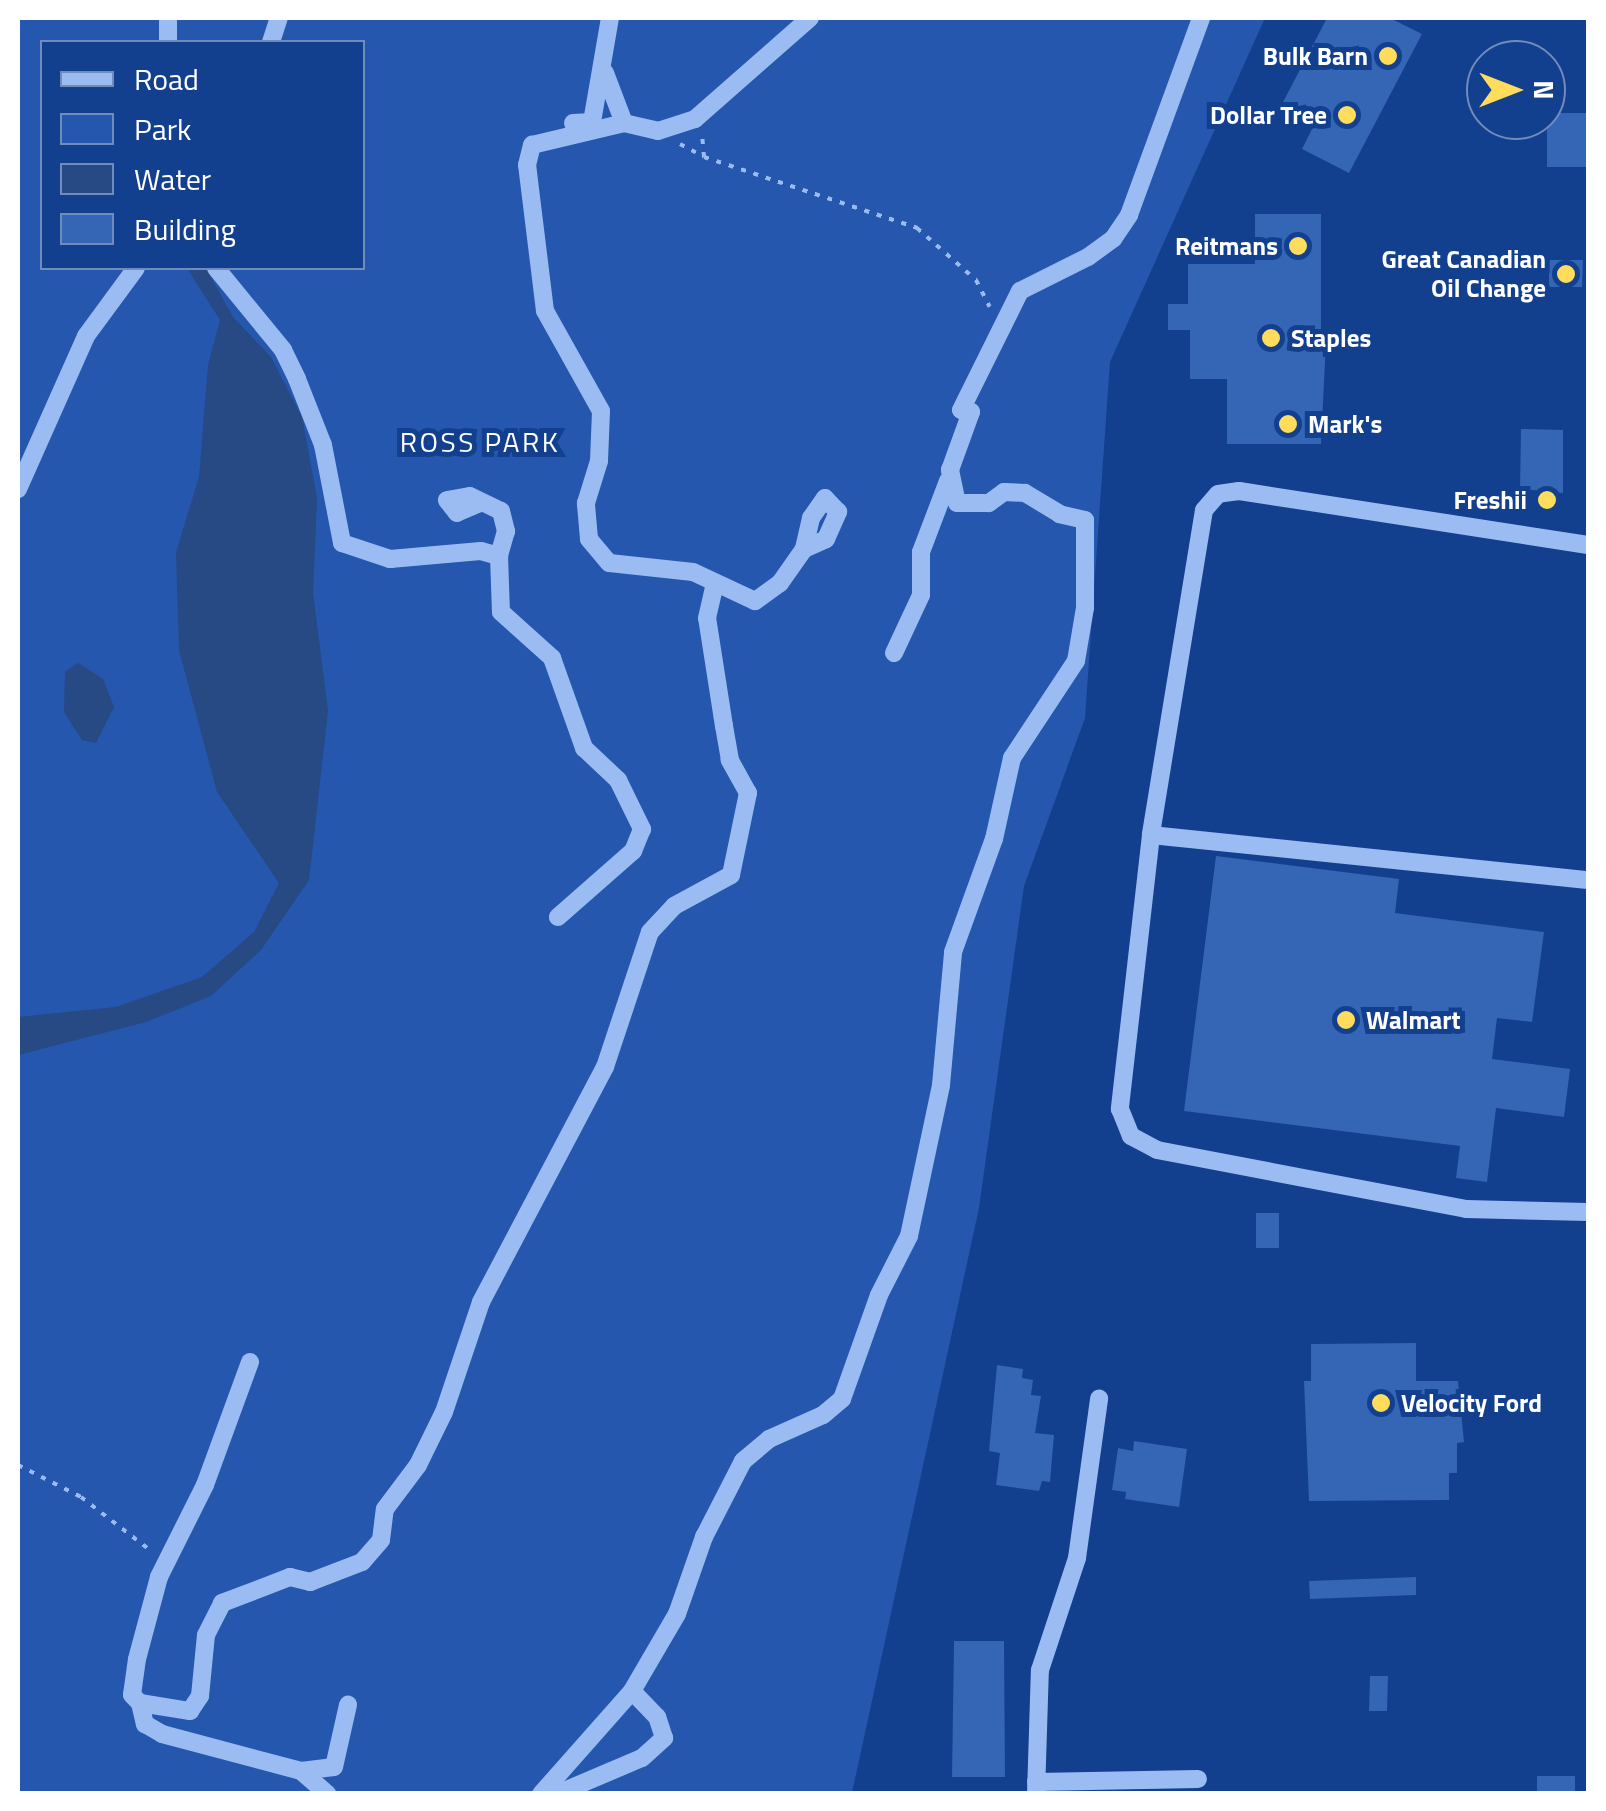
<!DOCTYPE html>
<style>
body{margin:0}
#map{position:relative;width:1606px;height:1811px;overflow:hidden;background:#123f8e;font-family:"Titillium Web",sans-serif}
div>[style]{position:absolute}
.green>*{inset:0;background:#2457ad}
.water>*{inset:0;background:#274984}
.building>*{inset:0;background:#3565b5}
.path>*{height:4px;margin-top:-2px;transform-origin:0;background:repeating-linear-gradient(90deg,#9bbcf2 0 5px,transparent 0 13px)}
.minor>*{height:18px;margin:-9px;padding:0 9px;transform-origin:9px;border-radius:9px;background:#9bbcf2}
.dots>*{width:28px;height:28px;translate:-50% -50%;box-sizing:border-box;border:5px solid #123f8e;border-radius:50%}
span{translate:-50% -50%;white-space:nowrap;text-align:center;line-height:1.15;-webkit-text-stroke:10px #123f8e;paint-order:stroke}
.poi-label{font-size:25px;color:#fff;font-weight:700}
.right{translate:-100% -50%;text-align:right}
.left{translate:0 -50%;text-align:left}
.neighbourhood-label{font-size:28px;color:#fff;letter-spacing:2.5px}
.frame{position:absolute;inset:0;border:20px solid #fff;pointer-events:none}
.legend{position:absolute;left:40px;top:40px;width:325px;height:230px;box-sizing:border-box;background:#123f8e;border:2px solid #718cbb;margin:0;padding:12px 18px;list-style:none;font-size:30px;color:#fff}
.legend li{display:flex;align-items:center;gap:20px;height:50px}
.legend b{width:50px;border:2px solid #718cbb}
.north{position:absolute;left:1466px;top:40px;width:100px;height:100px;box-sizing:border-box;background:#123f8e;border:2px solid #718cbb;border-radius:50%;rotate:90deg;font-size:28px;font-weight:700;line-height:40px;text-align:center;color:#fff}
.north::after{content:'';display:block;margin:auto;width:35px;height:45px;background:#ffdc5c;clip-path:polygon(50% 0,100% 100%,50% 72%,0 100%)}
</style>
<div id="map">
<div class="green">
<i style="clip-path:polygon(evenodd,18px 18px,1265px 18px,1110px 362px,1085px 718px,1024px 886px,979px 1208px,852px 1793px,18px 1793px,18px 18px,42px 42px,362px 42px,362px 268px,42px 268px,42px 42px)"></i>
</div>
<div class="water">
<i style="clip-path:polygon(187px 268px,206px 268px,233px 317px,271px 357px,302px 417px,317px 498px,313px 593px,328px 711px,309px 880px,261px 950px,211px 996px,146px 1022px,18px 1055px,18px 1017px,116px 1007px,202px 977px,254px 932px,279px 883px,217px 792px,179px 650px,176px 552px,199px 477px,208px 365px,220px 320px)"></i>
<i style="clip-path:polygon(78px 663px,103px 679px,114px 707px,96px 743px,82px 740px,64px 712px,65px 672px)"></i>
</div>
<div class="building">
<i style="clip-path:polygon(1327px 18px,1390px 18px,1422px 34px,1349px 173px,1302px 149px,1316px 121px,1282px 104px)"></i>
<i style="clip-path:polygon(1547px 113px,1588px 113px,1588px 167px,1547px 167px)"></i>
<i style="clip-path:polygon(1255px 214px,1321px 214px,1321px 342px,1326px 342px,1321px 444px,1227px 444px,1227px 379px,1190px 379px,1190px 330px,1168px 330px,1168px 304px,1188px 304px,1188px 264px,1255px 264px)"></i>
<i style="clip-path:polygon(1549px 260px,1583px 260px,1582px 287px,1549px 287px)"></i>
<i style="clip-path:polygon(1521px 429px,1563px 430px,1563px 493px,1520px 489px)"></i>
<i style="clip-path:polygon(1216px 856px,1399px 879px,1395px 913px,1544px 932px,1532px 1022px,1497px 1018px,1492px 1059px,1570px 1069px,1564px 1117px,1496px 1108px,1487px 1182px,1456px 1178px,1460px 1146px,1184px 1111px)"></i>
<i style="clip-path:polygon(1256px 1213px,1279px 1213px,1279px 1248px,1256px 1248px)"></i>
<i style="clip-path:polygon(1416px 1343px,1416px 1381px,1458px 1381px,1464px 1442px,1457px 1443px,1457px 1473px,1449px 1473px,1449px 1500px,1309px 1501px,1304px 1381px,1311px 1381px,1311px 1344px)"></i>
<i style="clip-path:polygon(997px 1365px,1023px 1369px,1022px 1378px,1033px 1380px,1031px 1395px,1041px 1396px,1035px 1433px,1054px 1435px,1050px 1482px,1042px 1481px,1039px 1491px,996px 1485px,1000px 1453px,989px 1451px)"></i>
<i style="clip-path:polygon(1134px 1441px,1187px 1449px,1179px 1507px,1125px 1499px,1126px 1492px,1112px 1490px,1118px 1448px,1133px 1451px)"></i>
<i style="clip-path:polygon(1416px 1577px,1416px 1595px,1310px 1599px,1309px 1581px)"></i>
<i style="clip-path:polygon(954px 1641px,1004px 1641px,1005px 1777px,952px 1777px)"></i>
<i style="clip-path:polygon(1370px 1676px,1388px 1676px,1387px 1711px,1369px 1711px)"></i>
<i style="clip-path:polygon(1537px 1776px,1575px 1776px,1575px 1794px,1537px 1794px)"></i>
</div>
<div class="path">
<i style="left:680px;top:144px;width:27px;rotate:28deg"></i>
<i style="left:704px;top:157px;width:23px;rotate:-95deg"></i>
<i style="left:704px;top:157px;width:225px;rotate:18.4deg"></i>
<i style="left:917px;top:228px;width:79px;rotate:41.4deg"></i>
<i style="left:976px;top:280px;width:30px;rotate:63deg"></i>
<i style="left:18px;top:1465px;width:71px;rotate:26.9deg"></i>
<i style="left:81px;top:1497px;width:88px;rotate:37.6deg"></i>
</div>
<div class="minor">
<i style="left:168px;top:42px;width:24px;rotate:-90deg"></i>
<i style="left:271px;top:42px;width:25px;rotate:-72deg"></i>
<i style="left:605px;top:73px;width:53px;rotate:69.2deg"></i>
<i style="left:573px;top:123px;width:19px;rotate:-3deg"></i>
<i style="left:592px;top:122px;width:106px;rotate:-80.2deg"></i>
<i style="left:216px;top:268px;width:106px;rotate:50.7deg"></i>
<i style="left:283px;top:350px;width:32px;rotate:64deg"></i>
<i style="left:297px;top:379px;width:71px;rotate:68.5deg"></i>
<i style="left:323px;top:445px;width:100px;rotate:79deg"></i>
<i style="left:342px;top:543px;width:51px;rotate:18.4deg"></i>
<i style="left:390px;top:559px;width:91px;rotate:-5deg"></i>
<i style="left:481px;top:551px;width:19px;rotate:16deg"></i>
<i style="left:18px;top:489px;width:167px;rotate:-66deg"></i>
<i style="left:86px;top:336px;width:84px;rotate:-53.7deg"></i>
<i style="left:480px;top:503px;width:25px;rotate:157deg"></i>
<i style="left:457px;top:513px;width:16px;rotate:-128deg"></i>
<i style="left:447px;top:500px;width:23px;rotate:-10deg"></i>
<i style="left:470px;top:496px;width:34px;rotate:26deg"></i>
<i style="left:501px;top:511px;width:21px;rotate:76deg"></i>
<i style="left:506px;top:531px;width:26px;rotate:106deg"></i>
<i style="left:499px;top:556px;width:56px;rotate:88deg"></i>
<i style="left:501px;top:612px;width:69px;rotate:42deg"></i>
<i style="left:552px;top:658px;width:96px;rotate:70.4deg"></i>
<i style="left:584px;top:748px;width:47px;rotate:43.3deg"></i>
<i style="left:618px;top:780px;width:55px;rotate:63.9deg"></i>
<i style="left:642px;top:829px;width:24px;rotate:112deg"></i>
<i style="left:633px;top:851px;width:100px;rotate:138.7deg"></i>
<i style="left:1588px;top:545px;width:353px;rotate:-171.2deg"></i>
<i style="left:1239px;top:491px;width:21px;rotate:172deg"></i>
<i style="left:1218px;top:494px;width:21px;rotate:131deg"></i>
<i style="left:1204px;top:510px;width:329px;rotate:99.3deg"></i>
<i style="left:1151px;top:835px;width:439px;rotate:5.9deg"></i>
<i style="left:804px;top:549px;width:24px;rotate:-24deg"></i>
<i style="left:826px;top:539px;width:30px;rotate:-66deg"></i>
<i style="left:838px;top:512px;width:19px;rotate:-133deg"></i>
<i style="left:825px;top:498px;width:24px;rotate:125deg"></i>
<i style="left:811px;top:518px;width:32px;rotate:103deg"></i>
<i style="left:804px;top:549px;width:42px;rotate:125.2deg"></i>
<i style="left:780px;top:583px;width:31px;rotate:144deg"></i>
<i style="left:755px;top:601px;width:68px;rotate:-154.9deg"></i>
<i style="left:693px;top:572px;width:84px;rotate:-173.9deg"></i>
<i style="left:609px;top:563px;width:31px;rotate:-130deg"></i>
<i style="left:589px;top:539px;width:36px;rotate:-95deg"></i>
<i style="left:586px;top:503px;width:44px;rotate:-72.8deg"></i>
<i style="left:599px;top:461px;width:50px;rotate:-87.7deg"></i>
<i style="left:601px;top:411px;width:115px;rotate:-119.2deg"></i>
<i style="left:545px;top:311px;width:147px;rotate:-97deg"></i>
<i style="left:527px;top:165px;width:21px;rotate:-76deg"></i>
<i style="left:532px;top:145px;width:95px;rotate:-13.4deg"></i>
<i style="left:624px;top:123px;width:35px;rotate:13deg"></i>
<i style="left:658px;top:131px;width:39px;rotate:-18deg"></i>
<i style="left:695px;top:119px;width:153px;rotate:-41.3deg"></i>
<i style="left:894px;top:653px;width:64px;rotate:-65deg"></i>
<i style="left:921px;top:595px;width:43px;rotate:-90deg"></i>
<i style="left:921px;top:552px;width:76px;rotate:-69.2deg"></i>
<i style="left:1151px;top:835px;width:276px;rotate:96.5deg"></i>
<i style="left:1120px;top:1109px;width:29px;rotate:68deg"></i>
<i style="left:1131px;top:1136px;width:30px;rotate:28deg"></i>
<i style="left:1157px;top:1150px;width:315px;rotate:10.8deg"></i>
<i style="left:1466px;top:1209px;width:122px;rotate:1.4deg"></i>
<i style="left:250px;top:1362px;width:131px;rotate:110.1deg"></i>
<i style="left:205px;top:1485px;width:103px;rotate:116.6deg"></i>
<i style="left:159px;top:1577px;width:85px;rotate:105deg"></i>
<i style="left:137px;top:1659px;width:36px;rotate:98deg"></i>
<i style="left:132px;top:1695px;width:11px;rotate:45deg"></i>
<i style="left:140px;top:1703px;width:51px;rotate:9.1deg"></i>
<i style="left:190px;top:1711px;width:18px;rotate:-56deg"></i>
<i style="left:200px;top:1696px;width:61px;rotate:-84.4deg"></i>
<i style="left:206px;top:1635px;width:36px;rotate:-63deg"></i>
<i style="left:222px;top:1603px;width:73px;rotate:-20.9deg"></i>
<i style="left:290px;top:1577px;width:21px;rotate:14deg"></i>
<i style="left:310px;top:1582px;width:56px;rotate:-21deg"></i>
<i style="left:362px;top:1562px;width:29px;rotate:-49deg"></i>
<i style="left:381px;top:1540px;width:31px;rotate:-83deg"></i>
<i style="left:385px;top:1509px;width:55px;rotate:-53.1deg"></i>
<i style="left:418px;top:1465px;width:59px;rotate:-63.9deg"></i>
<i style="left:444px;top:1412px;width:116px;rotate:-71.4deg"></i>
<i style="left:481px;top:1302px;width:266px;rotate:-62.2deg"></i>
<i style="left:605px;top:1067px;width:142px;rotate:-71.6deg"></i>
<i style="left:650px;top:932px;width:35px;rotate:-47deg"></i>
<i style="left:674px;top:906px;width:65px;rotate:-28.5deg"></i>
<i style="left:731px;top:875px;width:84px;rotate:-78.3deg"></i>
<i style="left:748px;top:793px;width:38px;rotate:-119deg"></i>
<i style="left:730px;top:760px;width:35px;rotate:-100deg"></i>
<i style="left:724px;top:726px;width:109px;rotate:-98.9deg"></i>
<i style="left:707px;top:618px;width:35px;rotate:-77deg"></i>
<i style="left:140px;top:1703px;width:22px;rotate:77deg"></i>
<i style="left:145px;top:1724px;width:20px;rotate:30deg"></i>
<i style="left:162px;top:1734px;width:144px;rotate:14.9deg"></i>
<i style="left:301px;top:1771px;width:33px;rotate:-7deg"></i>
<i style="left:334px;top:1767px;width:64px;rotate:-77.3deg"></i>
<i style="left:301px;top:1771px;width:35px;rotate:41deg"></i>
<i style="left:1036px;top:1782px;width:162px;rotate:-1.1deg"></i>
<i style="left:541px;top:1794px;width:137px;rotate:-48.5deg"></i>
<i style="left:557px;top:1794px;width:92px;rotate:-23deg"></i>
<i style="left:642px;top:1758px;width:30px;rotate:-42deg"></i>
<i style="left:664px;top:1738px;width:22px;rotate:-108deg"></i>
<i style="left:657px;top:1717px;width:36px;rotate:-134deg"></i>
<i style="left:632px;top:1691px;width:89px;rotate:-59.7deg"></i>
<i style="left:677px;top:1614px;width:82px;rotate:-70.7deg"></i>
<i style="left:704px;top:1537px;width:85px;rotate:-62.8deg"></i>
<i style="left:743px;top:1461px;width:34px;rotate:-40deg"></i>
<i style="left:769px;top:1439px;width:59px;rotate:-24deg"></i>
<i style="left:823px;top:1415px;width:25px;rotate:-40deg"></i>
<i style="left:842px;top:1399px;width:110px;rotate:-70.4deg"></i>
<i style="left:879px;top:1295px;width:66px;rotate:-63deg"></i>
<i style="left:909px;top:1236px;width:154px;rotate:-78deg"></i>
<i style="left:941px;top:1085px;width:134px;rotate:-84.8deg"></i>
<i style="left:953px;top:952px;width:120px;rotate:-70.1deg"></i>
<i style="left:994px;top:839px;width:83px;rotate:-77.5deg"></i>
<i style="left:1012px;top:758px;width:116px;rotate:-56.6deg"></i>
<i style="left:1076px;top:661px;width:54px;rotate:-80.4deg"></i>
<i style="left:1085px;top:608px;width:88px;rotate:-90deg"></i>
<i style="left:1085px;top:520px;width:26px;rotate:-167deg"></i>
<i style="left:1060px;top:514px;width:41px;rotate:-149deg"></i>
<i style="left:1025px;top:493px;width:21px;rotate:-177deg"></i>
<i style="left:1004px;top:492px;width:19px;rotate:144deg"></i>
<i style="left:989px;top:503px;width:32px;rotate:180deg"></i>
<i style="left:957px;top:503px;width:34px;rotate:-102deg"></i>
<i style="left:950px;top:470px;width:62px;rotate:-70.1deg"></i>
<i style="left:971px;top:412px;width:10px;rotate:-169deg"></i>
<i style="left:961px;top:410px;width:133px;rotate:-63.6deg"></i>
<i style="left:1020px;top:291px;width:76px;rotate:-26.6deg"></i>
<i style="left:1088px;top:257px;width:31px;rotate:-36deg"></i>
<i style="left:1113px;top:239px;width:29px;rotate:-56deg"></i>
<i style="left:1129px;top:215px;width:210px;rotate:-69.9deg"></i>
<i style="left:1036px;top:1794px;width:124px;rotate:-88.2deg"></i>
<i style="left:1040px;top:1670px;width:118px;rotate:-71.7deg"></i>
<i style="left:1077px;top:1558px;width:161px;rotate:-82.1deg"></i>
</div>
<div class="dots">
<i style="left:1388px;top:56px;background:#ffdc5c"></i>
<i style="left:1347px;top:115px;background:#ffdc5c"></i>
<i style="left:1298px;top:246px;background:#ffdc5c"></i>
<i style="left:1566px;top:274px;background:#ffdc5c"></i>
<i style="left:1271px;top:338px;background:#ffdc5c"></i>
<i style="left:1288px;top:424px;background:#ffdc5c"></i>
<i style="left:1547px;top:500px;background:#ffdc5c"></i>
<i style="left:1346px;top:1020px;background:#ffdc5c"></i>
<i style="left:1381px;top:1403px;background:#ffdc5c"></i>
</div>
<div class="poi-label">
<span class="right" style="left:1368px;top:56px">Bulk Barn</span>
<span class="right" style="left:1327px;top:115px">Dollar Tree</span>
<span class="right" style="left:1278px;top:246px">Reitmans</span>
<span class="right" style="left:1546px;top:274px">Great Canadian<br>Oil Change</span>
<span class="left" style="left:1291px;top:338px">Staples</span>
<span class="left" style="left:1308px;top:424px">Mark's</span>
<span class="right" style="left:1527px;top:500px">Freshii</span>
<span class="left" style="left:1366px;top:1020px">Walmart</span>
<span class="left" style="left:1401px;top:1403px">Velocity Ford</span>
</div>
<div class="neighbourhood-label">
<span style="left:480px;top:442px">ROSS PARK</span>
</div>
<div class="frame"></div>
<ul class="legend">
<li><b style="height:12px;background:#9bbcf2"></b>Road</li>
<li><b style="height:28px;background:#2457ad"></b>Park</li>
<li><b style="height:28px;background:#274984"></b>Water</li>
<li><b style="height:28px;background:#3565b5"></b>Building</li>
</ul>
<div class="north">N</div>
</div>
